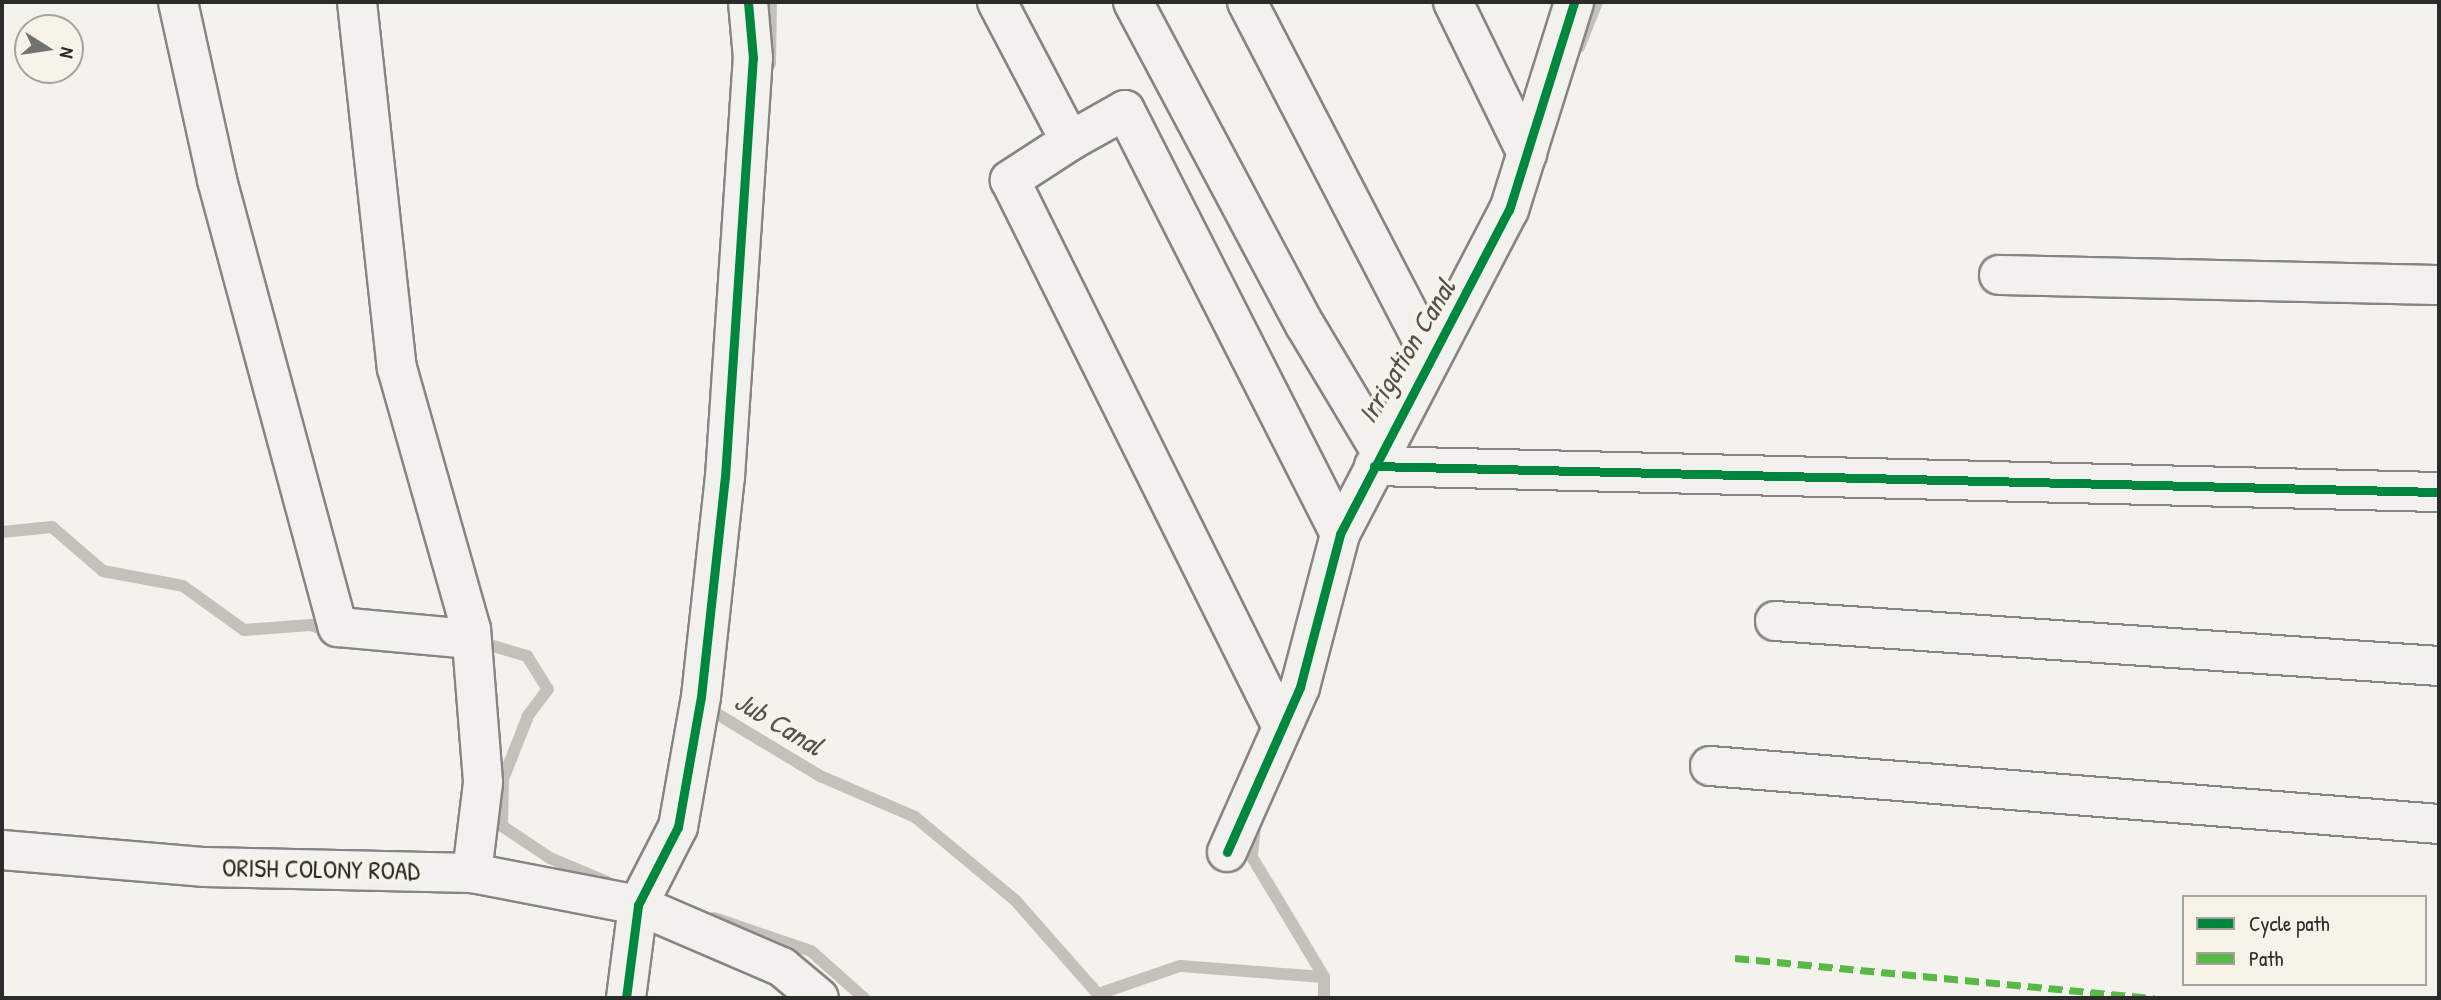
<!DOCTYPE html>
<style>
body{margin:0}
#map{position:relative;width:2441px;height:1000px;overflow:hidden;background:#f4f2ec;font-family:"Patrick Hand",sans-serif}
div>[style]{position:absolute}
.stream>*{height:12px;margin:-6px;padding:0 6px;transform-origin:6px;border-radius:6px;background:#c4c1ba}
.roads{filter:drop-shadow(2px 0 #858582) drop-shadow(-2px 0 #858582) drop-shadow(0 2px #858582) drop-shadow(0 -2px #858582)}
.minor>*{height:38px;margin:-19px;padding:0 19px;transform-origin:19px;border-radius:19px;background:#f2f1ed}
.quiet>*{height:7px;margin-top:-3.5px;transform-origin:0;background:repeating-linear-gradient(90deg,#58b947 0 14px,transparent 0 21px)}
.cycleway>*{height:9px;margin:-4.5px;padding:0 4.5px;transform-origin:4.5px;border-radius:4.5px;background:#00873e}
span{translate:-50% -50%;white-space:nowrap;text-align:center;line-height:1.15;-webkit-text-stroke:7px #f7f3e8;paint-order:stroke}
.street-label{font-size:26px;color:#2b2b2b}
.water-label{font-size:28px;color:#53524f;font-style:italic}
.frame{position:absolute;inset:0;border:4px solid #2b2b2b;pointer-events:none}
.legend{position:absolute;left:2182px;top:895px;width:245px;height:91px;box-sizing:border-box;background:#f7f3e8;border:2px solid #a5a39c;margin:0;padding:9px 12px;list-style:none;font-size:21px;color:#2b2b2b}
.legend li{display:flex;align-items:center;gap:14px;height:35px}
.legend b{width:35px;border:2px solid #a5a39c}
.north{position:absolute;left:14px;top:14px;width:70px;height:70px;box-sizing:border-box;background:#f7f3e8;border:2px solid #a5a39c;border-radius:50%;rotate:102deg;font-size:19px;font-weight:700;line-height:28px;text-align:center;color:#2b2b2b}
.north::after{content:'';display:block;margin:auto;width:24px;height:32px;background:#71716f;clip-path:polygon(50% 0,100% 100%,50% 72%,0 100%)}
</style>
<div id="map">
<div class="stream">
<i style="left:1579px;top:47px;width:48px;rotate:-68.2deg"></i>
<i style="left:770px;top:64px;width:62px;rotate:-89.1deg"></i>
<i style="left:2px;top:532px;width:50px;rotate:-5.7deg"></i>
<i style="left:52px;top:527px;width:67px;rotate:40.8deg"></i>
<i style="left:103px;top:571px;width:81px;rotate:10.6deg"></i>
<i style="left:183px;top:586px;width:75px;rotate:35.8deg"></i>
<i style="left:244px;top:630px;width:67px;rotate:-4.3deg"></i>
<i style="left:311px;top:625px;width:22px;rotate:21deg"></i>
<i style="left:476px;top:641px;width:53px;rotate:16.4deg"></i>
<i style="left:527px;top:656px;width:39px;rotate:58deg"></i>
<i style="left:548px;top:689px;width:34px;rotate:127deg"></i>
<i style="left:528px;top:716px;width:68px;rotate:111.6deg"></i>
<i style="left:503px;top:779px;width:47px;rotate:91.2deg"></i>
<i style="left:502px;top:826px;width:58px;rotate:33.7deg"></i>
<i style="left:550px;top:858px;width:62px;rotate:22.8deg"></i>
<i style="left:709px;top:703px;width:6px;rotate:90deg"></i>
<i style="left:709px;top:709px;width:130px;rotate:31.1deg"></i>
<i style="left:820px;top:776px;width:103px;rotate:23.3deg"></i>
<i style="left:915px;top:817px;width:130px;rotate:39.7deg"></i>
<i style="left:1015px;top:900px;width:125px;rotate:48.6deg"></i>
<i style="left:1098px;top:994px;width:87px;rotate:-18.9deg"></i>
<i style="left:1180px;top:966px;width:144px;rotate:4.4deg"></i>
<i style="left:1255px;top:826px;width:31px;rotate:96deg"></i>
<i style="left:1252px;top:857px;width:140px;rotate:59deg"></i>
<i style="left:1324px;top:977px;width:21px;rotate:90deg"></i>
<i style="left:714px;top:918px;width:102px;rotate:18.8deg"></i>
<i style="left:811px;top:951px;width:71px;rotate:41.6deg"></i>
</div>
<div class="roads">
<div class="minor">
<i style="left:178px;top:2px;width:182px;rotate:77.6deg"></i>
<i style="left:217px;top:180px;width:463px;rotate:74.9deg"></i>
<i style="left:338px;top:627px;width:134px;rotate:5.2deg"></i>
<i style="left:357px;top:2px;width:368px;rotate:83.8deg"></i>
<i style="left:397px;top:368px;width:271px;rotate:74.2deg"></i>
<i style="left:471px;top:629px;width:154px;rotate:85.5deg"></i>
<i style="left:483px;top:783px;width:91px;rotate:97deg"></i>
<i style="left:997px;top:2px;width:157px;rotate:62.3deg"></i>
<i style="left:1070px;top:141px;width:72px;rotate:147deg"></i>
<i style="left:1010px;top:180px;width:611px;rotate:63.56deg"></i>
<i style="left:1133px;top:2px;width:366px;rotate:62deg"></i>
<i style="left:1305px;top:325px;width:148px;rotate:59.1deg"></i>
<i style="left:1247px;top:2px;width:398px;rotate:62.6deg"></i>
<i style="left:1453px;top:2px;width:169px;rotate:64deg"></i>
<i style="left:1070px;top:141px;width:63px;rotate:-29.4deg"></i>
<i style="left:1125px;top:110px;width:475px;rotate:63.1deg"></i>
<i style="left:1999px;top:275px;width:440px;rotate:1.3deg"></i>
<i style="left:1374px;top:466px;width:1065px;rotate:1.4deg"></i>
<i style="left:1775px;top:621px;width:666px;rotate:3.88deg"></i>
<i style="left:1710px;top:766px;width:731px;rotate:4.55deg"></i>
<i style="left:2px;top:850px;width:204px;rotate:4.8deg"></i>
<i style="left:205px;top:867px;width:267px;rotate:1.3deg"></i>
<i style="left:472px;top:873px;width:169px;rotate:10.9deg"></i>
<i style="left:638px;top:905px;width:157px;rotate:23.3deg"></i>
<i style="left:782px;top:967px;width:48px;rotate:40deg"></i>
<i style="left:1227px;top:852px;width:180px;rotate:-66.1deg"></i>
<i style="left:1300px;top:687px;width:158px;rotate:-75.3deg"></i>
<i style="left:1340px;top:534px;width:365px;rotate:-62.5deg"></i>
<i style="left:1509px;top:210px;width:218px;rotate:-72.6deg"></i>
<i style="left:626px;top:998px;width:94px;rotate:-82.6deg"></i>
<i style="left:638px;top:905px;width:88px;rotate:-62.9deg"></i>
<i style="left:678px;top:827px;width:132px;rotate:-80deg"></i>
<i style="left:701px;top:697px;width:221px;rotate:-83.8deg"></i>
<i style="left:725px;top:477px;width:420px;rotate:-86.2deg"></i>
<i style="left:753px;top:58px;width:56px;rotate:-95.1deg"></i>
</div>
</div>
<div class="quiet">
<i style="left:1735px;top:958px;width:421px;rotate:5.5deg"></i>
</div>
<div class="cycleway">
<i style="left:1374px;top:466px;width:1065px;rotate:1.4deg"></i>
<i style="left:1227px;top:852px;width:180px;rotate:-66.1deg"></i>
<i style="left:1300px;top:687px;width:158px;rotate:-75.3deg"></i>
<i style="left:1340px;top:534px;width:365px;rotate:-62.5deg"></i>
<i style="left:1509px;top:210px;width:218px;rotate:-72.6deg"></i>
<i style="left:626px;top:998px;width:94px;rotate:-82.6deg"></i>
<i style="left:638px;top:905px;width:88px;rotate:-62.9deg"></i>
<i style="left:678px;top:827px;width:132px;rotate:-80deg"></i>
<i style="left:701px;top:697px;width:221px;rotate:-83.8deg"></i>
<i style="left:725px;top:477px;width:420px;rotate:-86.2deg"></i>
<i style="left:753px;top:58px;width:56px;rotate:-95.1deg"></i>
</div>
<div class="street-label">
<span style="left:321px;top:869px;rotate:1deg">ORISH COLONY ROAD</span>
</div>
<div class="water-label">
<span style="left:1406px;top:351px;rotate:-59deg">Irrigation Canal</span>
<span style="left:779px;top:723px;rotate:31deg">Jub Canal</span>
</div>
<div class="frame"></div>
<ul class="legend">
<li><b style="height:9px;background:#00873e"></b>Cycle path</li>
<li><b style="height:9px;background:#58b947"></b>Path</li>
</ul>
<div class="north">N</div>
</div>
